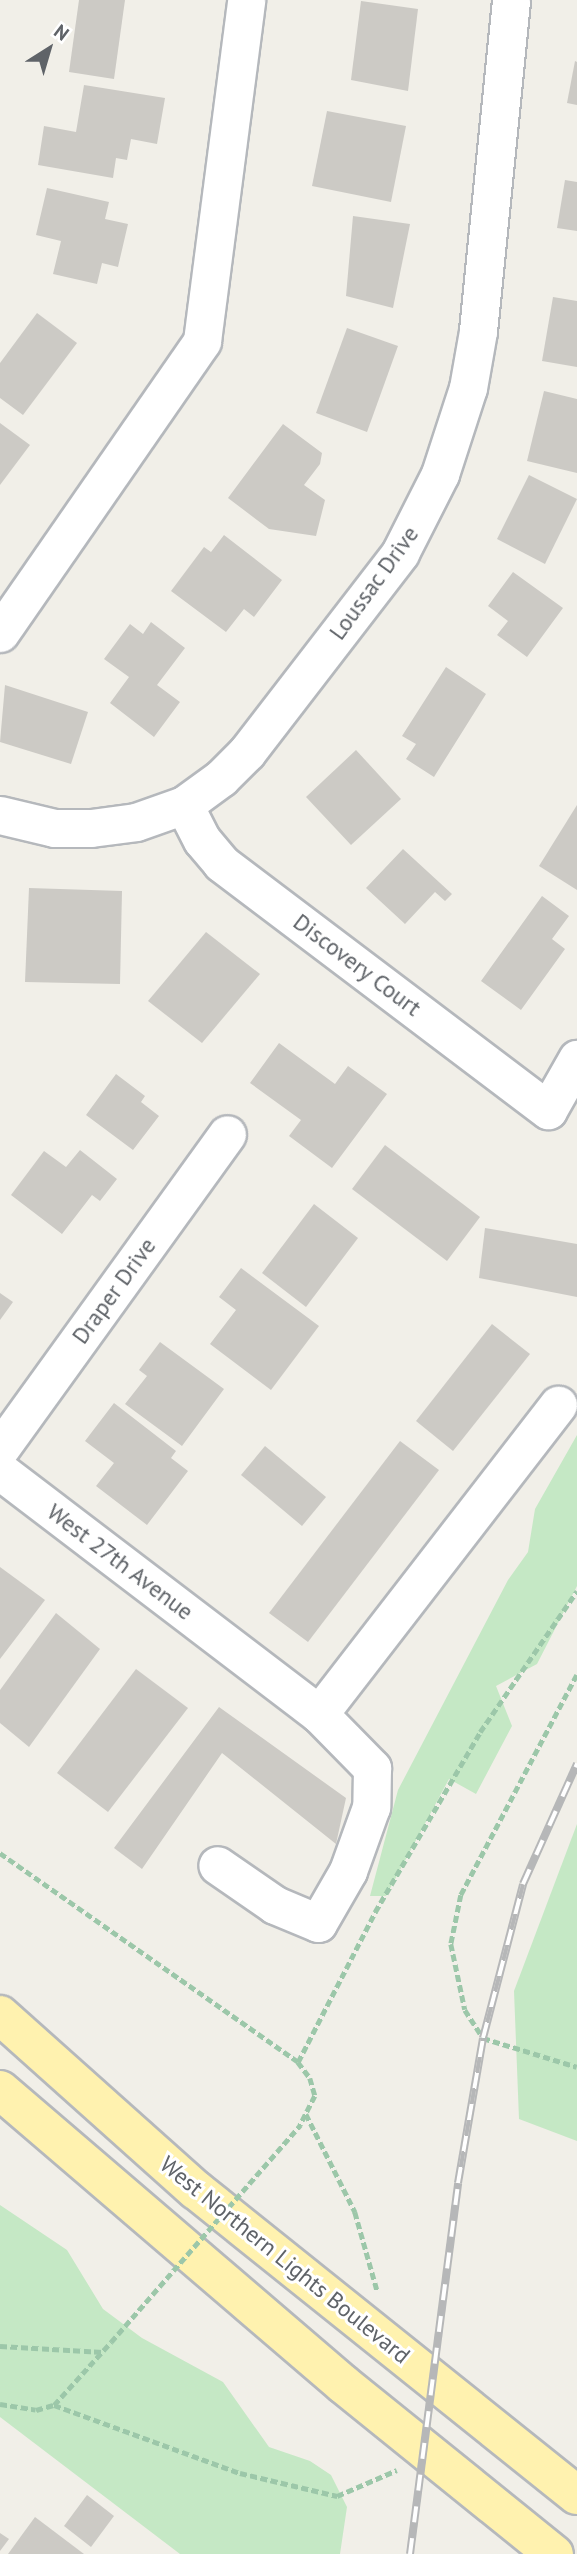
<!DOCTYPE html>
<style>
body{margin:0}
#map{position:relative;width:577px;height:2554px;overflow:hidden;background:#f1efe8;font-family:"PT Sans",sans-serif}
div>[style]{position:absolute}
.green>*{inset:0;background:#c5e8c5}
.building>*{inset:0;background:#cccac5}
.path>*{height:4.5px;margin-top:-2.25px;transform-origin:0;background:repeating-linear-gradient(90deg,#9cc7a9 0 7px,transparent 0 10.5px)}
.roads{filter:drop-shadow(2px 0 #b5b8bc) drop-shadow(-2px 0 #b5b8bc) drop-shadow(0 2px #b5b8bc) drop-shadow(0 -2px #b5b8bc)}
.minor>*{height:37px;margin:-18.5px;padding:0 18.5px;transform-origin:18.5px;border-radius:18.5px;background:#fff}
.major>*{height:38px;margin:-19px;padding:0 19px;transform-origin:19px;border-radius:19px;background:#fff2af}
.rail>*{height:8px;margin-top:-4px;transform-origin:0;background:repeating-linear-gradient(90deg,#fff 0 16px,#b6b7b8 0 32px);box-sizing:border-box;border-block:2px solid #b6b7b8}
.path-bridge>*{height:4.5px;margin-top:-2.25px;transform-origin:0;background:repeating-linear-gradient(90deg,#9cc7a9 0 7px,transparent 0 10.5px)}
span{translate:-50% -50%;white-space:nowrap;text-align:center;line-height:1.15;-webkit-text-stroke:6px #fff;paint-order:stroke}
.street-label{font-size:23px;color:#5f6368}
.north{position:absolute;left:14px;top:14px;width:70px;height:70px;-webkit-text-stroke:5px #fff;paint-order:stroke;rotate:37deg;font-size:19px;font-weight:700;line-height:28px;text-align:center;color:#5f6368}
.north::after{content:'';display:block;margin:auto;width:24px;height:32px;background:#5f6368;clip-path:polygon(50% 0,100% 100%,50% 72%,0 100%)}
</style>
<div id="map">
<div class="green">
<i style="clip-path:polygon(577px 1435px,577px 1586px,537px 1664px,496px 1686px,512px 1726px,476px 1794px,449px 1779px,386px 1896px,370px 1896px,398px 1790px,508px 1580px,528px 1552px,535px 1509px)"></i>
<i style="clip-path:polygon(577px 1824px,577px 2141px,519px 2119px,514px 1991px)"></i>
<i style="clip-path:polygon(0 2205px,67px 2250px,103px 2309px,142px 2338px,223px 2382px,269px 2447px,310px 2461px,331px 2475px,347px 2507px,340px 2554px,180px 2554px,0 2417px)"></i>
</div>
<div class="building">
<i style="clip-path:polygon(79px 0,125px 0,114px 79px,69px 72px)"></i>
<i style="clip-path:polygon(361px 1px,418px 9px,408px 91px,351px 80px)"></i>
<i style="clip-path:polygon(575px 61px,577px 62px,577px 105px,567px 103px)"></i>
<i style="clip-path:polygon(84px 85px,165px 98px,157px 144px,131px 139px,127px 160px,116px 158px,113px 178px,38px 165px,44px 126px,76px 132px)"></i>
<i style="clip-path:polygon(327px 111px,406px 126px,391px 202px,312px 186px)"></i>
<i style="clip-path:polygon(565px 180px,577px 182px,577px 231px,557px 228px)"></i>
<i style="clip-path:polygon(47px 188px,109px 202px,105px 219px,128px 224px,118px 267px,102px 263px,97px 284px,53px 274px,61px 241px,36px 235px)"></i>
<i style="clip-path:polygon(353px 216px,410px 224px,393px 308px,346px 296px)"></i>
<i style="clip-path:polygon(553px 297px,577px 301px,577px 367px,542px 361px)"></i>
<i style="clip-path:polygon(37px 313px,77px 343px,23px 415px,0 398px,0 363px)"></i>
<i style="clip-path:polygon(347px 328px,398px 346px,367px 432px,316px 413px)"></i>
<i style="clip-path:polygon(544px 391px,577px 399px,577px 473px,527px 461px)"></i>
<i style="clip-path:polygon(0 423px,30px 445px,0 485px)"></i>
<i style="clip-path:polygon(283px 424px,322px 453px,320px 464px,304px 485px,325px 500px,316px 536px,269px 529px,228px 498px)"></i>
<i style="clip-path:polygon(529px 475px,577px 499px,545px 564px,497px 539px)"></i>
<i style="clip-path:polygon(224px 535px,282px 580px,254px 617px,244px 609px,226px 632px,171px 591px,204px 547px,211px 552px)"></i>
<i style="clip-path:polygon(513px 572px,563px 608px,527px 657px,497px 635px,508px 621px,488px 606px)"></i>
<i style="clip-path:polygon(151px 622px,185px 648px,157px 685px,180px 702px,154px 737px,110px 703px,129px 677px,104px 659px,130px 624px,143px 634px)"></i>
<i style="clip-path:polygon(446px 667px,486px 694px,434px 777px,406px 759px,416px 744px,402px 736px)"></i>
<i style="clip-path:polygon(5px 685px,88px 712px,71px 764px,0 742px)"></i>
<i style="clip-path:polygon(356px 750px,401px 799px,351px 845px,306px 797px)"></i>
<i style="clip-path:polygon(577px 805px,577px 890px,539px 866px)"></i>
<i style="clip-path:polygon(403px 849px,452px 894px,445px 901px,435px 892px,405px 924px,366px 888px)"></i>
<i style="clip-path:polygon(29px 888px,122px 891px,120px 984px,25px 982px)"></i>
<i style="clip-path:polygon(542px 896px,569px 916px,552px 939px,565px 949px,521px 1010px,481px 981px)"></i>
<i style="clip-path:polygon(206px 932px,260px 974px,202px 1043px,148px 1001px)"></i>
<i style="clip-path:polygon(279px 1043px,335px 1084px,348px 1066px,387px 1094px,332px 1168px,289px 1136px,301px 1120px,250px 1083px)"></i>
<i style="clip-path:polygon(116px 1074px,145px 1096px,141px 1102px,159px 1116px,133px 1150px,86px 1115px)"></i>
<i style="clip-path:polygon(385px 1145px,480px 1217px,447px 1261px,352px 1189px)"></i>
<i style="clip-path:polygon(80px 1150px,117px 1179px,100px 1201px,92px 1195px,62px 1234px,11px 1195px,44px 1151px,66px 1167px)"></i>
<i style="clip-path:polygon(314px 1204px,358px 1238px,306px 1307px,262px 1273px)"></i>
<i style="clip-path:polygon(485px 1228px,577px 1244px,577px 1297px,479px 1278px)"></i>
<i style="clip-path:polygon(241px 1268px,319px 1326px,271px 1390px,210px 1344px,236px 1310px,219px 1297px)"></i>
<i style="clip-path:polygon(0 1293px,13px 1302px,0 1320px)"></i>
<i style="clip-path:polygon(492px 1324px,530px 1354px,453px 1451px,416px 1421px)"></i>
<i style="clip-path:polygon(160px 1342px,224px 1389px,182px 1446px,125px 1404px,147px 1376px,139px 1370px)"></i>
<i style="clip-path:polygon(114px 1403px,176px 1451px,171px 1458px,188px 1471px,147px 1525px,96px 1486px,114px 1463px,85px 1441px)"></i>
<i style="clip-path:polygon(400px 1441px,439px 1470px,308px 1642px,269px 1613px)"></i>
<i style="clip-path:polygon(265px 1446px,326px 1497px,302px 1526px,241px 1475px)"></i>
<i style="clip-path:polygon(0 1567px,45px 1600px,0 1659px)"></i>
<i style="clip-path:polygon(56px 1613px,100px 1649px,29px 1747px,0 1723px,0 1690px)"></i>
<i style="clip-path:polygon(136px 1669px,188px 1708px,108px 1812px,57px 1773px)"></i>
<i style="clip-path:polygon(219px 1707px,346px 1798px,336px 1844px,222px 1753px,142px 1869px,114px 1848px)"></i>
<i style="clip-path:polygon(87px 2495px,114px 2516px,91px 2547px,64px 2526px)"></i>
<i style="clip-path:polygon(35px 2517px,84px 2554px,8px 2554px)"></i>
<i style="clip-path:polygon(0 2533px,9px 2539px,0 2551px)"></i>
</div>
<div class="path">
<i style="left:577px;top:1675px;width:249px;rotate:117.8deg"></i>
<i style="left:461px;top:1895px;width:50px;rotate:101.5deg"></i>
<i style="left:451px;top:1944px;width:67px;rotate:78deg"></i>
<i style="left:465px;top:2010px;width:33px;rotate:57deg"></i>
<i style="left:483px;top:2038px;width:98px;rotate:17.1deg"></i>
<i style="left:0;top:1853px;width:364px;rotate:35deg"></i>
<i style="left:298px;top:2062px;width:20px;rotate:53deg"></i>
<i style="left:310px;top:2078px;width:19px;rotate:74deg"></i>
<i style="left:315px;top:2096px;width:33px;rotate:117deg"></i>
<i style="left:298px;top:2062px;width:169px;rotate:-62.8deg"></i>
<i style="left:375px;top:1912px;width:208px;rotate:-59.7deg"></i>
<i style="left:480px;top:1732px;width:171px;rotate:-55.5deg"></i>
<i style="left:306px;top:2114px;width:110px;rotate:63.4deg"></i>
<i style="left:355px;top:2212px;width:81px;rotate:74.2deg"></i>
<i style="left:0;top:2346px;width:103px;rotate:3.3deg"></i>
<i style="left:0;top:2404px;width:36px;rotate:9deg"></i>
<i style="left:36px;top:2410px;width:19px;rotate:-16deg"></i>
<i style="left:54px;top:2405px;width:85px;rotate:-47.9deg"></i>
<i style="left:54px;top:2405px;width:198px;rotate:20.1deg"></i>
<i style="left:240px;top:2473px;width:100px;rotate:13.3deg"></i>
<i style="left:337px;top:2496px;width:65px;rotate:-23.4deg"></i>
</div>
<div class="roads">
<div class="minor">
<i style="left:0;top:633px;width:355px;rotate:-55.3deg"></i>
<i style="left:202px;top:341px;width:344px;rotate:-82.6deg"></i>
<i style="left:184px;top:805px;width:39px;rotate:63deg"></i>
<i style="left:202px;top:840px;width:30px;rotate:50deg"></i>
<i style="left:221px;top:863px;width:410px;rotate:37.1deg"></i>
<i style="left:548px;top:1110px;width:59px;rotate:-60.4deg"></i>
<i style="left:0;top:815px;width:56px;rotate:13.5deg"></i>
<i style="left:54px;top:828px;width:37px"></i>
<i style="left:91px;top:828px;width:45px;rotate:-7.6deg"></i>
<i style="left:136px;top:822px;width:51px;rotate:-19.5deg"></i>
<i style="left:184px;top:805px;width:46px;rotate:-36.1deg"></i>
<i style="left:221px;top:778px;width:37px;rotate:-45deg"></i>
<i style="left:247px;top:752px;width:251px;rotate:-52.4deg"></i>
<i style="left:400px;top:553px;width:89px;rotate:-63.1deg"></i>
<i style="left:440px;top:474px;width:90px;rotate:-72deg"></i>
<i style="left:468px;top:388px;width:58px;rotate:-80deg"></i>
<i style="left:478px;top:331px;width:333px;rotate:-84.3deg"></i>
<i style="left:0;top:1449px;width:388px;rotate:-54.2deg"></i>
<i style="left:0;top:1471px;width:401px;rotate:37.3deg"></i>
<i style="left:319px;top:1714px;width:76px;rotate:45.5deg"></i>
<i style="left:372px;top:1768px;width:39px;rotate:91deg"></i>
<i style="left:371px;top:1807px;width:68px;rotate:109.8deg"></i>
<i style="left:348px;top:1871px;width:60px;rotate:120deg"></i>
<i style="left:318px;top:1923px;width:47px;rotate:-157.3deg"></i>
<i style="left:275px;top:1905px;width:70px;rotate:-145.4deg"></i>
<i style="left:319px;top:1714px;width:391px;rotate:-52.3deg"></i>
</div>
<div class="major">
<i style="left:0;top:2015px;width:263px;rotate:41.8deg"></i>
<i style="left:196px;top:2190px;width:488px;rotate:38.7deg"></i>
<i style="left:0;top:2090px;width:452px;rotate:40.6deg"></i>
<i style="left:343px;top:2384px;width:271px;rotate:38.9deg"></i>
</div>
</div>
<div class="rail">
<i style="left:410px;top:2554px;width:374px;rotate:-82.6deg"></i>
<i style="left:458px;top:2183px;width:147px;rotate:-80.2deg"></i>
<i style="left:483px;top:2038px;width:159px;rotate:-75.4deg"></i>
<i style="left:523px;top:1884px;width:132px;rotate:-65.8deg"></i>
</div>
<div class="path-bridge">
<i style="left:111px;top:2342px;width:288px;rotate:-48.9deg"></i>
</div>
<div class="street-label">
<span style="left:374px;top:583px;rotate:-54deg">Loussac Drive</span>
<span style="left:357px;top:965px;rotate:37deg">Discovery Court</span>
<span style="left:114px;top:1291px;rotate:-54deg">Draper Drive</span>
<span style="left:120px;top:1562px;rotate:37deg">West 27th Avenue</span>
<span style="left:285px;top:2260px;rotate:39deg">West Northern Lights Boulevard</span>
</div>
<div class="north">N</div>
</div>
